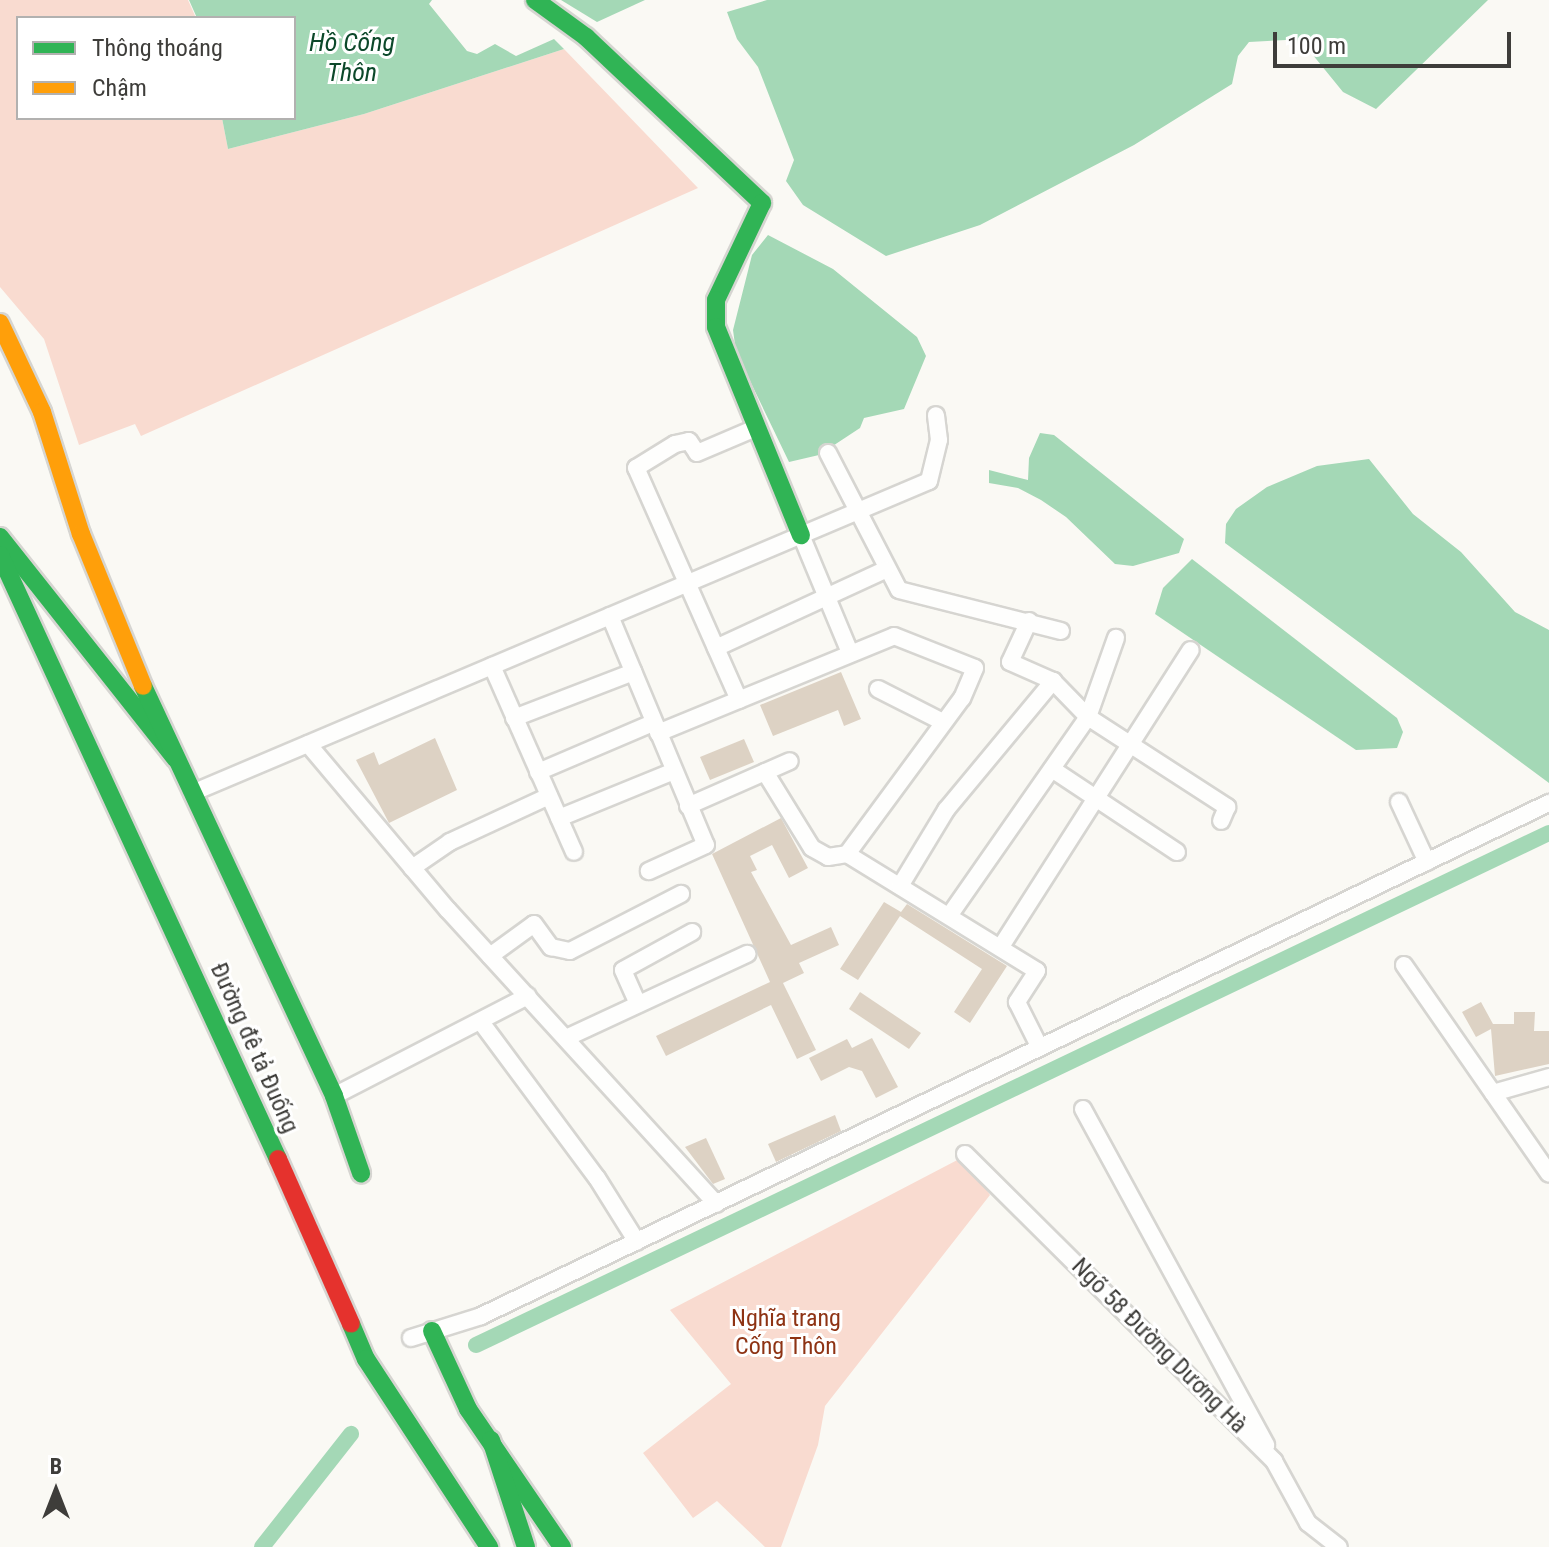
<!DOCTYPE html>
<meta charset="utf-8">
<style>
body{margin:0}
#map{position:relative;width:1549px;height:1547px;overflow:hidden;background:#faf9f4;font-family:"Roboto Condensed",sans-serif}
div>[style]{position:absolute}
.green>*{inset:0;background:#f9dbd0}
.water>*{inset:0;background:#a4d8b6}
.canal>*{height:16px;margin:-8px;padding:0 8px;transform-origin:8px;border-radius:8px;background:#a4d8b6}
.building>*{inset:0;background:#ddd2c4}
.roads{filter:drop-shadow(2px 0 #d6d5d1) drop-shadow(-2px 0 #d6d5d1) drop-shadow(0 2px #d6d5d1) drop-shadow(0 -2px #d6d5d1)}
.street>*{height:16px;margin:-8px;padding:0 8px;transform-origin:8px;border-radius:8px;background:#fefefd}
.fast>*{height:18px;margin:-9px;padding:0 9px;transform-origin:9px;border-radius:9px;background:#30b455}
.slow>*{height:18px;margin:-9px;padding:0 9px;transform-origin:9px;border-radius:9px;background:#ff9f0a}
.jam>*{height:18px;margin:-9px;padding:0 9px;transform-origin:9px;border-radius:9px;background:#e5322d}
span{translate:-50% -50%;white-space:nowrap;text-align:center;line-height:1.15;-webkit-text-stroke:6px #fff;paint-order:stroke}
.street-label{font-size:24px;color:#3e3d3a}
.park-label{font-size:24px;color:#8e3314}
.water-label{font-size:26px;color:#0c482a;font-style:italic}
.legend{position:absolute;left:16px;top:16px;width:280px;height:104px;box-sizing:border-box;background:#fff;border:2px solid #b2b1b0;margin:0;padding:10px 14px;list-style:none;font-size:24px;color:#3e3d3a}
.legend li{display:flex;align-items:center;gap:16px;height:40px}
.legend b{width:40px;border:2px solid #b2b1b0}
.north{position:absolute;left:16px;top:1451px;width:80px;height:80px;-webkit-text-stroke:6px #fff;paint-order:stroke;rotate:0deg;font-size:22px;font-weight:700;line-height:32px;text-align:center;color:#3e3d3a}
.north::after{content:'';display:block;margin:auto;width:28px;height:36px;background:#3e3d3a;clip-path:polygon(50% 0,100% 100%,50% 72%,0 100%)}
.scale{position:absolute;left:1273px;top:32px;width:238px;height:36px;box-sizing:border-box;border:4px solid #3e3d3a;border-top:0;padding-left:10px;font-size:24px;line-height:28px;white-space:nowrap;color:#3e3d3a;-webkit-text-stroke:6px #fff;paint-order:stroke}
</style>
<div id="map">
<div class="green">
<i style="clip-path:polygon(0 0,188px 0,196px 18px,18px 18px,18px 118px,222px 118px,228px 149px,364px 114px,564px 49px,698px 188px,141px 436px,135px 424px,79px 445px,44px 339px,0 287px)"></i>
<i style="clip-path:polygon(965px 1156px,990px 1195px,825px 1406px,818px 1445px,781px 1547px,765px 1547px,717px 1501px,693px 1518px,643px 1453px,731px 1384px,670px 1310px)"></i>
</div>
<div class="water">
<i style="clip-path:polygon(189px 0,432px 0,429px 4px,467px 51px,477px 54px,495px 44px,516px 56px,554px 39px,564px 49px,364px 114px,228px 149px,222px 118px,294px 118px,294px 18px,197px 18px)"></i>
<i style="clip-path:polygon(561px 0,645px 0,597px 22px)"></i>
<i style="clip-path:polygon(767px 0,1488px 0,1376px 109px,1343px 92px,1308px 49px,1286px 40px,1249px 42px,1238px 56px,1232px 84px,1134px 145px,980px 225px,886px 256px,803px 205px,786px 181px,794px 160px,758px 67px,737px 39px,727px 12px)"></i>
<i style="clip-path:polygon(768px 235px,833px 269px,917px 337px,926px 356px,904px 409px,864px 418px,860px 428px,819px 455px,789px 462px,736px 352px,733px 330px,752px 255px)"></i>
<i style="clip-path:polygon(1040px 433px,1054px 435px,1184px 539px,1179px 553px,1133px 566px,1115px 564px,1066px 517px,1041px 500px,1018px 488px,989px 483px,989px 470px,1028px 480px,1029px 458px)"></i>
<i style="clip-path:polygon(1369px 459px,1413px 514px,1461px 552px,1515px 612px,1549px 630px,1549px 783px,1225px 543px,1226px 524px,1236px 509px,1267px 487px,1317px 466px)"></i>
<i style="clip-path:polygon(1192px 559px,1397px 718px,1403px 732px,1397px 748px,1356px 750px,1155px 614px,1163px 588px)"></i>
</div>
<div class="canal">
<i style="left:476px;top:1345px;width:1189px;rotate:-25.51deg"></i>
<i style="left:262px;top:1547px;width:144px;rotate:-51.8deg"></i>
</div>
<div class="building">
<i style="clip-path:polygon(841px 672px,861px 719px,844px 726px,838px 710px,773px 736px,760px 705px)"></i>
<i style="clip-path:polygon(435px 738px,457px 790px,389px 823px,356px 760px,374px 752px,379px 765px)"></i>
<i style="clip-path:polygon(744px 739px,754px 762px,710px 780px,700px 757px)"></i>
<i style="clip-path:polygon(781px 818px,808px 868px,789px 878px,772px 845px,750px 856px,757px 870px,751px 872px,791px 945px,831px 927px,839px 945px,799px 963px,804px 973px,783px 983px,816px 1050px,797px 1059px,771px 1005px,666px 1056px,656px 1036px,770px 982px,712px 854px)"></i>
<i style="clip-path:polygon(884px 902px,901px 912px,907px 904px,1007px 966px,970px 1023px,954px 1012px,982px 969px,900px 916px,858px 980px,840px 969px)"></i>
<i style="clip-path:polygon(860px 992px,921px 1033px,909px 1049px,849px 1009px)"></i>
<i style="clip-path:polygon(1481px 1002px,1493px 1024px,1514px 1024px,1514px 1012px,1535px 1012px,1534px 1031px,1549px 1031px,1549px 1064px,1495px 1076px,1491px 1029px,1476px 1037px,1462px 1012px)"></i>
<i style="clip-path:polygon(872px 1038px,898px 1087px,876px 1098px,862px 1071px,849px 1067px,821px 1081px,809px 1058px,847px 1039px,852px 1048px)"></i>
<i style="clip-path:polygon(835px 1115px,841px 1131px,776px 1162px,768px 1144px)"></i>
<i style="clip-path:polygon(706px 1138px,725px 1179px,713px 1184px,685px 1147px)"></i>
</div>
<div class="roads">
<div class="street">
<i style="left:828px;top:453px;width:154px;rotate:62.6deg"></i>
<i style="left:899px;top:590px;width:167px;rotate:14.2deg"></i>
<i style="left:801px;top:535px;width:128px;rotate:67.4deg"></i>
<i style="left:610px;top:616px;width:248px;rotate:67.3deg"></i>
<i style="left:706px;top:845px;width:63px;rotate:155.5deg"></i>
<i style="left:1029px;top:621px;width:45px;rotate:114.9deg"></i>
<i style="left:1010px;top:662px;width:47px;rotate:23.8deg"></i>
<i style="left:1053px;top:681px;width:50px;rotate:45.8deg"></i>
<i style="left:1088px;top:717px;width:166px;rotate:32.9deg"></i>
<i style="left:1227px;top:807px;width:15px;rotate:113deg"></i>
<i style="left:716px;top:648px;width:186px;rotate:-24.8deg"></i>
<i style="left:492px;top:666px;width:203px;rotate:66.2deg"></i>
<i style="left:878px;top:689px;width:73px;rotate:26.9deg"></i>
<i style="left:739px;top:700px;width:254px;rotate:-113.9deg"></i>
<i style="left:636px;top:468px;width:46px;rotate:-31.6deg"></i>
<i style="left:675px;top:444px;width:14px;rotate:-12deg"></i>
<i style="left:689px;top:441px;width:14px;rotate:56deg"></i>
<i style="left:697px;top:453px;width:66px;rotate:-23.1deg"></i>
<i style="left:514px;top:718px;width:128px;rotate:-21.1deg"></i>
<i style="left:658px;top:733px;width:255px;rotate:-22.3deg"></i>
<i style="left:894px;top:636px;width:87px;rotate:21.6deg"></i>
<i style="left:975px;top:668px;width:33px;rotate:113deg"></i>
<i style="left:962px;top:698px;width:194px;rotate:126.4deg"></i>
<i style="left:308px;top:744px;width:217px;rotate:49.9deg"></i>
<i style="left:448px;top:910px;width:398px;rotate:47.6deg"></i>
<i style="left:1052px;top:769px;width:150px;rotate:33.6deg"></i>
<i style="left:538px;top:772px;width:125px;rotate:-23.1deg"></i>
<i style="left:765px;top:772px;width:89px;rotate:58.3deg"></i>
<i style="left:812px;top:848px;width:18px;rotate:29deg"></i>
<i style="left:828px;top:857px;width:19px;rotate:-9deg"></i>
<i style="left:847px;top:854px;width:223px;rotate:31.6deg"></i>
<i style="left:1037px;top:971px;width:37px;rotate:123deg"></i>
<i style="left:1017px;top:1002px;width:51px;rotate:63.4deg"></i>
<i style="left:192px;top:793px;width:800px;rotate:-22.94deg"></i>
<i style="left:929px;top:481px;width:42px;rotate:-76.3deg"></i>
<i style="left:939px;top:440px;width:25px;rotate:-97deg"></i>
<i style="left:1399px;top:802px;width:66px;rotate:65deg"></i>
<i style="left:688px;top:806px;width:111px;rotate:-23.8deg"></i>
<i style="left:559px;top:818px;width:124px;rotate:-22.2deg"></i>
<i style="left:412px;top:868px;width:46px;rotate:-34.4deg"></i>
<i style="left:450px;top:842px;width:109px;rotate:-24.9deg"></i>
<i style="left:900px;top:886px;width:89px;rotate:-58.8deg"></i>
<i style="left:946px;top:810px;width:168px;rotate:-50.3deg"></i>
<i style="left:949px;top:916px;width:243px;rotate:-55.1deg"></i>
<i style="left:1088px;top:717px;width:84px;rotate:-70.5deg"></i>
<i style="left:1002px;top:945px;width:350px;rotate:-57.4deg"></i>
<i style="left:490px;top:956px;width:54px;rotate:-36deg"></i>
<i style="left:534px;top:924px;width:29px;rotate:54deg"></i>
<i style="left:551px;top:947px;width:19px;rotate:12deg"></i>
<i style="left:570px;top:951px;width:125px;rotate:-27.2deg"></i>
<i style="left:1404px;top:965px;width:254px;rotate:55.2deg"></i>
<i style="left:638px;top:1004px;width:37px;rotate:-114deg"></i>
<i style="left:623px;top:970px;width:79px;rotate:-28.8deg"></i>
<i style="left:481px;top:1022px;width:194px;rotate:53.4deg"></i>
<i style="left:597px;top:1178px;width:75px;rotate:58deg"></i>
<i style="left:566px;top:1038px;width:200px;rotate:-24.9deg"></i>
<i style="left:1493px;top:1093px;width:58px;rotate:-15.9deg"></i>
<i style="left:334px;top:1096px;width:218px;rotate:-27.3deg"></i>
<i style="left:1083px;top:1109px;width:383px;rotate:61.4deg"></i>
<i style="left:965px;top:1154px;width:436px;rotate:44.8deg"></i>
<i style="left:1274px;top:1461px;width:71px;rotate:61.3deg"></i>
<i style="left:1308px;top:1523px;width:39px;rotate:38deg"></i>
<i style="left:411px;top:1338px;width:73px;rotate:-17.4deg"></i>
<i style="left:481px;top:1316px;width:1185px;rotate:-25.66deg"></i>
</div>
<div class="fast">
<i style="left:535px;top:0;width:63px;rotate:36deg"></i>
<i style="left:586px;top:37px;width:242px;rotate:43.3deg"></i>
<i style="left:762px;top:203px;width:107px;rotate:115.4deg"></i>
<i style="left:716px;top:300px;width:27px;rotate:90deg"></i>
<i style="left:716px;top:327px;width:225px;rotate:67.8deg"></i>
<i style="left:0;top:537px;width:283px;rotate:51.6deg"></i>
<i style="left:0;top:555px;width:665px;rotate:65.29deg"></i>
<i style="left:143px;top:686px;width:452px;rotate:65deg"></i>
<i style="left:334px;top:1096px;width:82px;rotate:70.7deg"></i>
<i style="left:351px;top:1324px;width:38px;rotate:67deg"></i>
<i style="left:366px;top:1359px;width:225px;rotate:56.8deg"></i>
<i style="left:432px;top:1331px;width:86px;rotate:65.2deg"></i>
<i style="left:468px;top:1409px;width:167px;rotate:55.7deg"></i>
<i style="left:491px;top:1440px;width:113px;rotate:71.9deg"></i>
</div>
<div class="slow">
<i style="left:0;top:323px;width:98px;rotate:64.7deg"></i>
<i style="left:42px;top:412px;width:128px;rotate:72.3deg"></i>
<i style="left:81px;top:534px;width:164px;rotate:67.8deg"></i>
</div>
<div class="jam">
<i style="left:278px;top:1159px;width:180px;rotate:66.1deg"></i>
</div>
</div>
<div class="street-label">
<span style="left:254px;top:1048px;rotate:66deg">Đường đê tả Đuống</span>
<span style="left:1159px;top:1346px;rotate:45deg">Ngõ 58 Đường Dương Hà</span>
</div>
<div class="park-label">
<span style="left:786px;top:1333px">Nghĩa trang<br>Cống Thôn</span>
</div>
<div class="water-label">
<span style="left:352px;top:58px">Hồ Cống<br>Thôn</span>
</div>
<ul class="legend">
<li><b style="height:10px;background:#30b455"></b>Thông thoáng</li>
<li><b style="height:10px;background:#ff9f0a"></b>Chậm</li>
</ul>
<div class="north">B</div>
<div class="scale">100 m</div>
</div>
